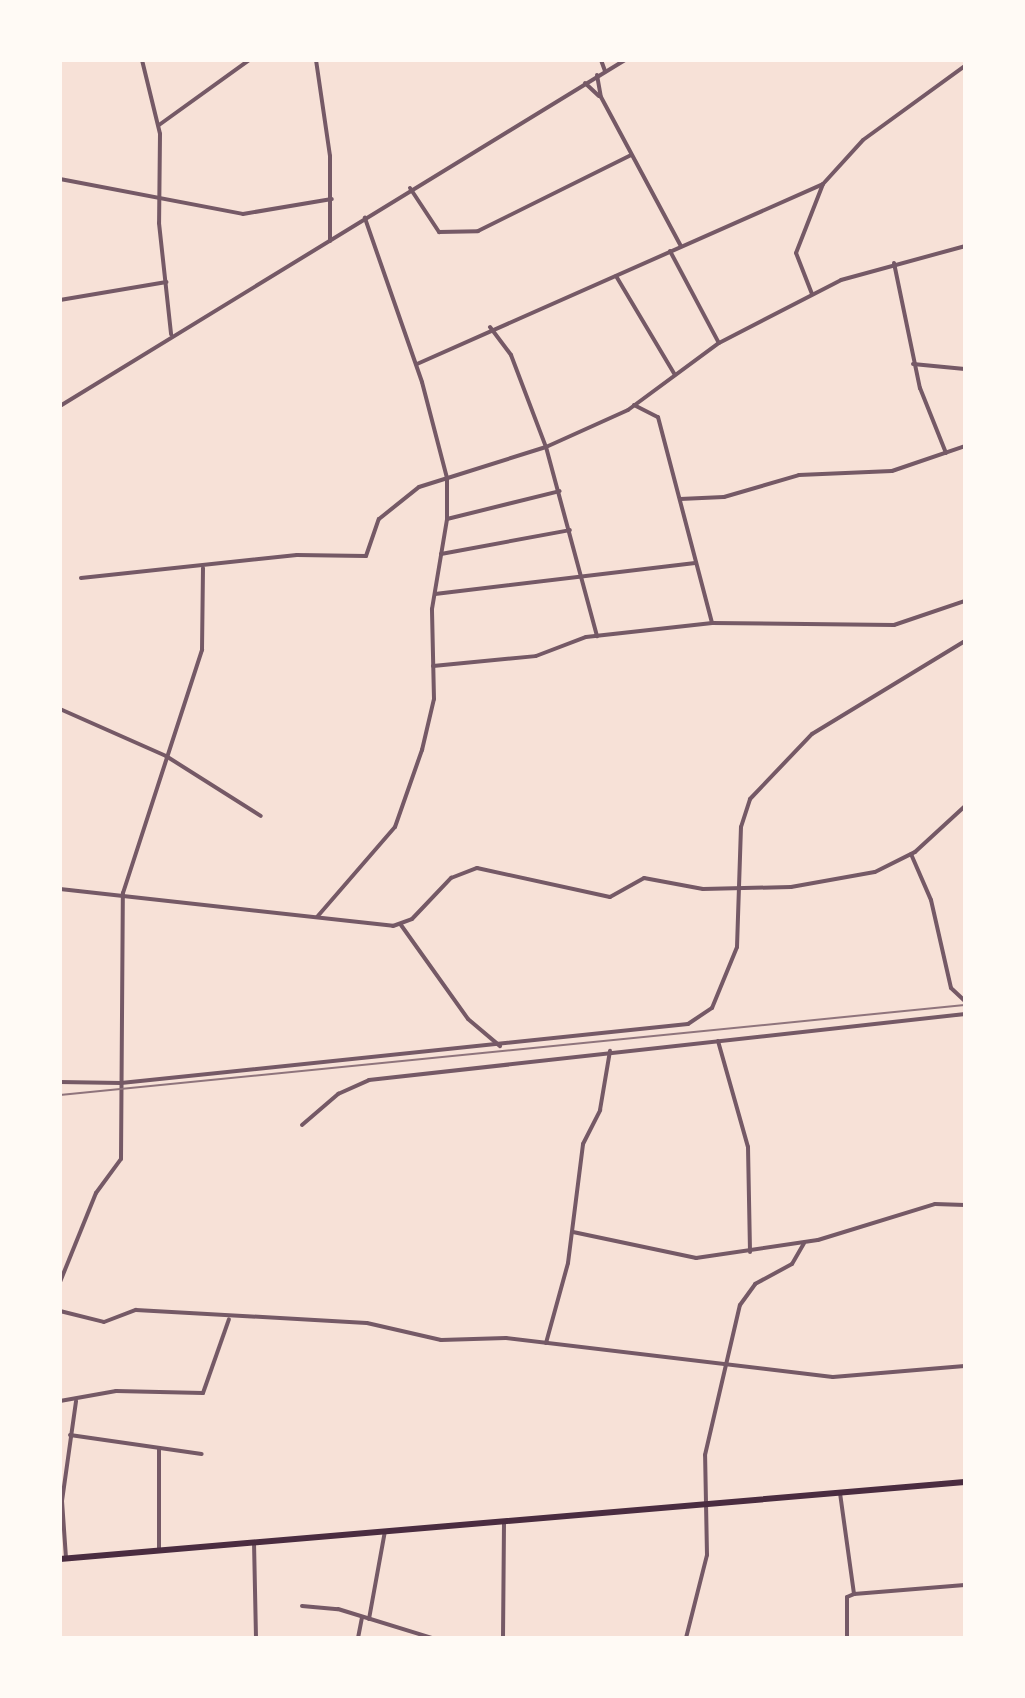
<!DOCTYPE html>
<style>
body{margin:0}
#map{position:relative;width:1025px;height:1698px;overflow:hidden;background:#f7e1d7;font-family:"Space Grotesk",sans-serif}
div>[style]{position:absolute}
.minor>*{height:4px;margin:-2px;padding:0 2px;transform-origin:2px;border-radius:2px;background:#755966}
.primary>*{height:6px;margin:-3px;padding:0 3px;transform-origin:3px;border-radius:3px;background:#4a2c40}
.rail>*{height:2px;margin:-1px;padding:0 1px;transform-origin:1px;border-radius:1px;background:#8f747c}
span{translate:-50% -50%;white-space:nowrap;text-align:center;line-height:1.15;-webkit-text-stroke:6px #fffaf5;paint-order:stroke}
.frame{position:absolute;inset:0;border:62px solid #fffaf5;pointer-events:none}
</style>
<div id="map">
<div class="minor">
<i style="left:142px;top:60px;width:76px;rotate:76.3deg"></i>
<i style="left:160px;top:134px;width:89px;rotate:90.6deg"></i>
<i style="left:159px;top:223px;width:112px;rotate:83.8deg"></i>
<i style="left:316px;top:60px;width:97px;rotate:81.7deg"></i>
<i style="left:330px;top:156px;width:85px;rotate:90deg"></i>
<i style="left:601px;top:60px;width:12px;rotate:70deg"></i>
<i style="left:597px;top:75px;width:22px;rotate:80deg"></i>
<i style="left:601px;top:97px;width:169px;rotate:61.8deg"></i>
<i style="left:585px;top:83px;width:19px;rotate:43deg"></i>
<i style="left:159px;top:125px;width:111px;rotate:-35.8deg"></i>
<i style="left:60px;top:179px;width:186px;rotate:10.8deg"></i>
<i style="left:243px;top:214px;width:90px;rotate:-9.6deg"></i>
<i style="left:410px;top:188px;width:53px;rotate:56.6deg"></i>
<i style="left:439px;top:232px;width:39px;rotate:-1deg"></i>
<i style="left:478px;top:231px;width:171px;rotate:-26.4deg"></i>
<i style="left:670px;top:251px;width:104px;rotate:62deg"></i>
<i style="left:894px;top:263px;width:128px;rotate:78.3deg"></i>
<i style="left:920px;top:388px;width:70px;rotate:68.2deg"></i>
<i style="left:616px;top:276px;width:115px;rotate:59.2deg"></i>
<i style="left:812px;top:294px;width:44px;rotate:-111.3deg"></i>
<i style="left:796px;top:253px;width:74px;rotate:-68.6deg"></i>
<i style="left:823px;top:184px;width:59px;rotate:-47.7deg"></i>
<i style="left:863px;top:140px;width:126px;rotate:-36deg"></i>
<i style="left:60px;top:300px;width:108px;rotate:-9.6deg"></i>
<i style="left:490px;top:327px;width:35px;rotate:53deg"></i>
<i style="left:511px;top:355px;width:98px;rotate:69.2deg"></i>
<i style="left:546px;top:447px;width:196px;rotate:74.9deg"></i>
<i style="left:417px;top:364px;width:444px;rotate:-23.9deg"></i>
<i style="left:913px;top:364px;width:52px;rotate:5.5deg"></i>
<i style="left:634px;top:405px;width:27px;rotate:27deg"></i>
<i style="left:658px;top:417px;width:213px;rotate:75.3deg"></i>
<i style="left:60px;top:406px;width:663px;rotate:-31.48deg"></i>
<i style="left:680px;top:499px;width:44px;rotate:-2.6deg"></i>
<i style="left:724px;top:497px;width:78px;rotate:-16.3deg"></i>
<i style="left:799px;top:475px;width:93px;rotate:-2.5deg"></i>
<i style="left:892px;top:471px;width:77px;rotate:-18.9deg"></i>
<i style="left:447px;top:519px;width:116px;rotate:-13.9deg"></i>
<i style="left:441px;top:554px;width:131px;rotate:-10.5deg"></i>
<i style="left:81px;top:578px;width:217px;rotate:-6.1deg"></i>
<i style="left:297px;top:555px;width:69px;rotate:0.8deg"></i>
<i style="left:366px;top:556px;width:39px;rotate:-71deg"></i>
<i style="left:379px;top:519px;width:51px;rotate:-38.7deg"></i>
<i style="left:419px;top:487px;width:133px;rotate:-17.5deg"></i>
<i style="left:546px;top:447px;width:90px;rotate:-24.3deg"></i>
<i style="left:628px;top:410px;width:113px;rotate:-36.4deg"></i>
<i style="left:719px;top:343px;width:137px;rotate:-27.3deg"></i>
<i style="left:841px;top:280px;width:129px;rotate:-15.3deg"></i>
<i style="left:435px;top:594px;width:262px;rotate:-6.8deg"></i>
<i style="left:433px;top:666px;width:103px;rotate:-5.5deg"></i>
<i style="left:536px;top:656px;width:53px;rotate:-20.8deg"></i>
<i style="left:586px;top:637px;width:127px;rotate:-6.3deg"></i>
<i style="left:712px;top:623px;width:182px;rotate:0.6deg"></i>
<i style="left:894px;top:625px;width:75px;rotate:-18.7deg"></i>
<i style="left:60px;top:709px;width:116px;rotate:23.9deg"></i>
<i style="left:166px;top:756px;width:112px;rotate:32.3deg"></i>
<i style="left:911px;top:854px;width:50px;rotate:66.5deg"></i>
<i style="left:931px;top:900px;width:90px;rotate:77.2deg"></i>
<i style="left:951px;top:988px;width:19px;rotate:43deg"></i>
<i style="left:60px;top:889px;width:335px;rotate:6.3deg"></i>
<i style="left:393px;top:926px;width:20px;rotate:-20deg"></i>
<i style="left:412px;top:919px;width:57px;rotate:-46.4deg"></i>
<i style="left:451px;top:878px;width:28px;rotate:-21deg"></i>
<i style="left:477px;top:868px;width:136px;rotate:12.3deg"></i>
<i style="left:610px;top:897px;width:39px;rotate:-29deg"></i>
<i style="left:644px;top:878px;width:60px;rotate:10.6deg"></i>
<i style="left:703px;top:889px;width:88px;rotate:-1.3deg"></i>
<i style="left:791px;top:887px;width:85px;rotate:-10.1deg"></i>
<i style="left:875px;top:872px;width:45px;rotate:-26.6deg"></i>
<i style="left:915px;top:852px;width:68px;rotate:-42.6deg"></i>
<i style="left:317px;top:917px;width:119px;rotate:-49.1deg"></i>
<i style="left:395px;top:827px;width:82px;rotate:-70.7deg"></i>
<i style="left:422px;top:750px;width:52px;rotate:-76.8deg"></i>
<i style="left:434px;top:699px;width:90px;rotate:-91.3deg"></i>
<i style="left:432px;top:609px;width:91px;rotate:-80.5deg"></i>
<i style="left:447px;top:519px;width:41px;rotate:-90deg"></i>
<i style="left:447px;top:478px;width:99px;rotate:-104.6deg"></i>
<i style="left:422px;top:382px;width:174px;rotate:-109.2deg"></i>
<i style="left:401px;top:925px;width:115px;rotate:54.5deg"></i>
<i style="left:468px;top:1019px;width:42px;rotate:40.2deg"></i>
<i style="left:718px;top:1041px;width:110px;rotate:74.2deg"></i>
<i style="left:748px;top:1147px;width:105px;rotate:88.9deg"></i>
<i style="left:60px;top:1082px;width:61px;rotate:0.9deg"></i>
<i style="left:121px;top:1083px;width:570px;rotate:-5.94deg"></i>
<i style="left:688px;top:1024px;width:29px;rotate:-34deg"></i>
<i style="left:712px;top:1008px;width:66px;rotate:-67.7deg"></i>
<i style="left:737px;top:947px;width:120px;rotate:-88.1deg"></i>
<i style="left:741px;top:827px;width:29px;rotate:-72deg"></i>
<i style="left:750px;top:799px;width:90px;rotate:-46.4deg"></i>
<i style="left:812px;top:734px;width:179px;rotate:-31.3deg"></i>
<i style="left:302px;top:1125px;width:48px;rotate:-40.7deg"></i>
<i style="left:338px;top:1094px;width:34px;rotate:-24deg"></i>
<i style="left:369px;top:1080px;width:600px;rotate:-6.32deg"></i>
<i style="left:573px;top:1232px;width:126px;rotate:11.9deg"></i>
<i style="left:696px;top:1258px;width:123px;rotate:-8.4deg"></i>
<i style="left:818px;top:1240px;width:122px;rotate:-17.1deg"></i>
<i style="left:935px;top:1204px;width:30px;rotate:2deg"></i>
<i style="left:60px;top:1282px;width:96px;rotate:-68deg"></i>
<i style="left:96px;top:1193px;width:42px;rotate:-53.7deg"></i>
<i style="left:121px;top:1159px;width:266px;rotate:-89.6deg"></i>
<i style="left:123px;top:893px;width:256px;rotate:-72deg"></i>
<i style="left:202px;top:650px;width:82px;rotate:-89.3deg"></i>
<i style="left:60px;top:1311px;width:45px;rotate:14deg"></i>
<i style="left:104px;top:1322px;width:34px;rotate:-21deg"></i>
<i style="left:136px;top:1310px;width:231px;rotate:3.2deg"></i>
<i style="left:367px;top:1323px;width:76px;rotate:12.9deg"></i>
<i style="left:441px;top:1340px;width:65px;rotate:-1.8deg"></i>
<i style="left:506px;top:1338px;width:329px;rotate:6.8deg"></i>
<i style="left:833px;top:1377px;width:132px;rotate:-4.8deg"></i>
<i style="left:546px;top:1343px;width:83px;rotate:-74.6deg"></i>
<i style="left:568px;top:1263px;width:120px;rotate:-82.8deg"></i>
<i style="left:583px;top:1144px;width:38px;rotate:-63deg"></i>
<i style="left:600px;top:1110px;width:60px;rotate:-80.4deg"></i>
<i style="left:60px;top:1401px;width:57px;rotate:-10.1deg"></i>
<i style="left:116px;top:1391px;width:87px;rotate:1.3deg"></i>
<i style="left:203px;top:1393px;width:78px;rotate:-70.6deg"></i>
<i style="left:70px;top:1435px;width:133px;rotate:8.2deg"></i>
<i style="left:840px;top:1493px;width:102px;rotate:82.1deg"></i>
<i style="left:854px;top:1594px;width:111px;rotate:-4.6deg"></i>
<i style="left:254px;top:1542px;width:96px;rotate:88.8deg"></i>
<i style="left:159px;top:1549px;width:101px;rotate:-90deg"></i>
<i style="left:66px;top:1558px;width:57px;rotate:-94deg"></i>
<i style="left:62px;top:1501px;width:101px;rotate:-82deg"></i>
<i style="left:302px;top:1606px;width:36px;rotate:5deg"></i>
<i style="left:338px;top:1609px;width:98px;rotate:17.1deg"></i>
<i style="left:369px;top:1619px;width:89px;rotate:-79.7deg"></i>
<i style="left:358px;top:1638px;width:21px;rotate:-79deg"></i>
<i style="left:503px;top:1638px;width:117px;rotate:-89.5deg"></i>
<i style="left:686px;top:1638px;width:86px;rotate:-75.8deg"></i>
<i style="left:707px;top:1555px;width:100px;rotate:-91.1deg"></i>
<i style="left:705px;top:1455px;width:154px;rotate:-76.9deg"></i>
<i style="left:740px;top:1305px;width:26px;rotate:-54deg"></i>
<i style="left:755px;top:1284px;width:42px;rotate:-28.4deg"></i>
<i style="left:792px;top:1264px;width:24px;rotate:-60deg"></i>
<i style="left:847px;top:1638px;width:41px;rotate:-90deg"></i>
<i style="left:847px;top:1597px;width:8px;rotate:-23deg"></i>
</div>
<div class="primary">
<i style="left:60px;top:1559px;width:908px;rotate:-4.86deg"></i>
</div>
<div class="rail">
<i style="left:60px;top:1095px;width:909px;rotate:-5.68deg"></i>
</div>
<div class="frame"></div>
</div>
